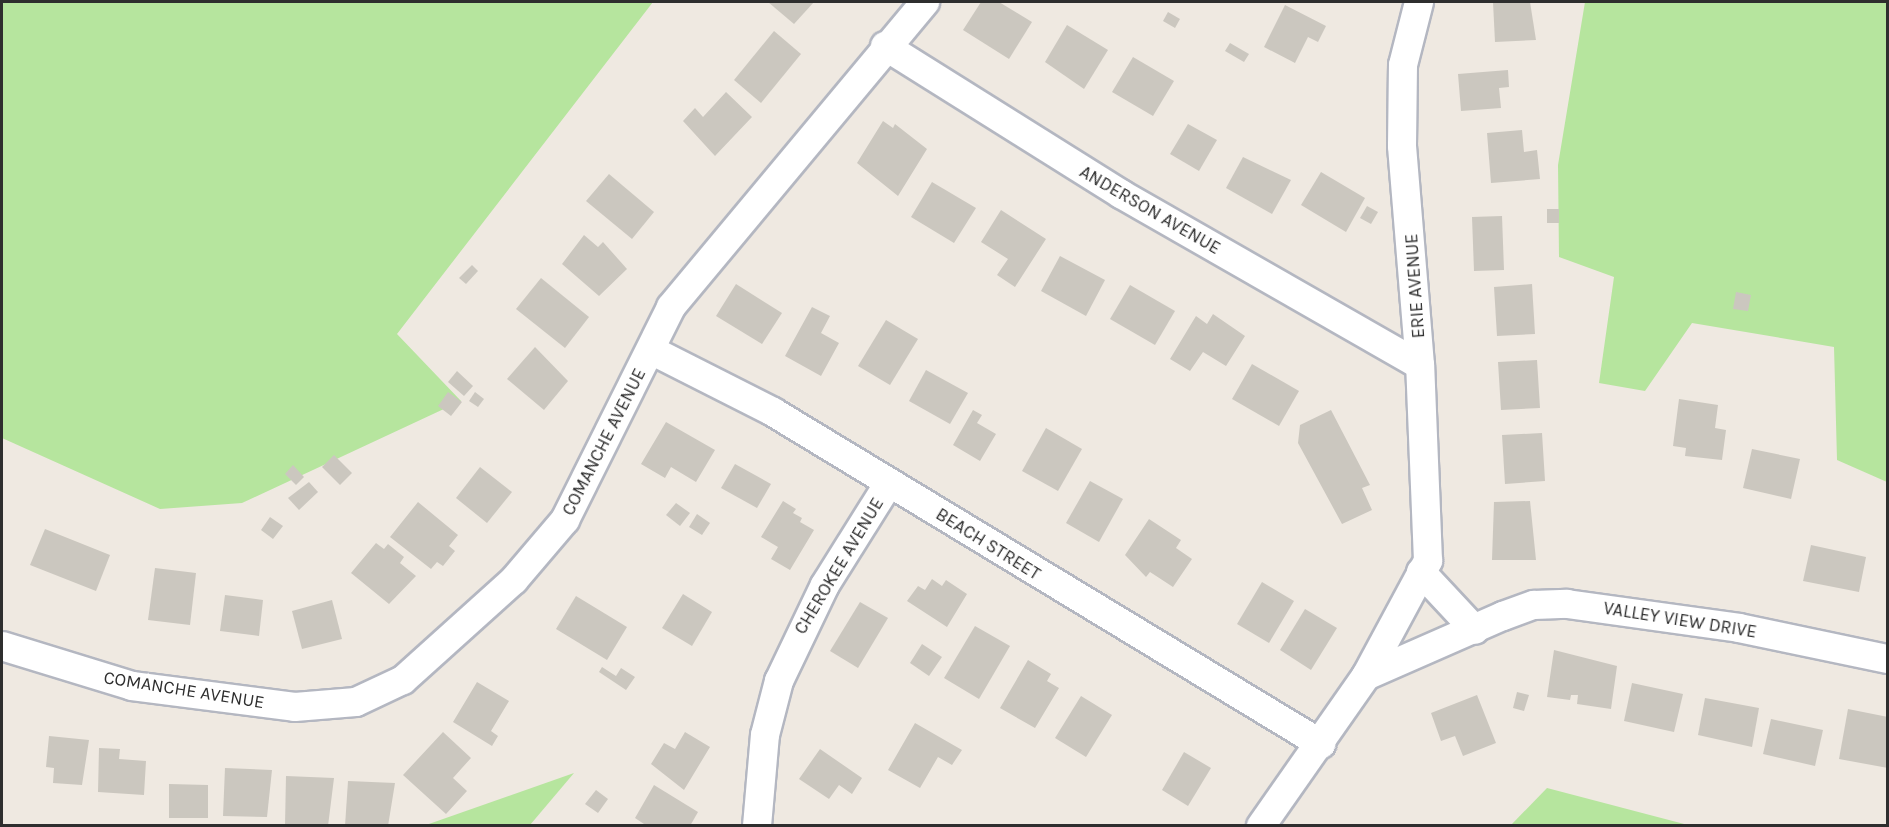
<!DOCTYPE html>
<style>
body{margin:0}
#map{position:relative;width:1889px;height:827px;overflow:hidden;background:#efe9e1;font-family:Karla,sans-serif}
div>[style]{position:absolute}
.green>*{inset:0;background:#b6e59e}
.building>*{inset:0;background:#cbc7bf}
.roads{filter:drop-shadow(2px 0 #b4b7c1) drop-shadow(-2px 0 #b4b7c1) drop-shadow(0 2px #b4b7c1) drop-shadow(0 -2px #b4b7c1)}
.minor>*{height:28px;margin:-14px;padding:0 14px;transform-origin:14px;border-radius:14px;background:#fff}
span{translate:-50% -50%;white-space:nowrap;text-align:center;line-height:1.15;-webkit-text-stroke:5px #fff;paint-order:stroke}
.street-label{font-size:18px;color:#2e2e2e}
.frame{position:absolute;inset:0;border:3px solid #2e2e2e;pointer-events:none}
</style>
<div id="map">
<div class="green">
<i style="clip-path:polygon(2px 2px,653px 2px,397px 334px,461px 401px,242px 503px,160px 509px,2px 438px)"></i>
<i style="clip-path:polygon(1585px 2px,1887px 2px,1887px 482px,1837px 460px,1834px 347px,1692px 323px,1645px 391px,1599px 383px,1614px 277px,1559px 257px,1558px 165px)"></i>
<i style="clip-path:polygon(574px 773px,530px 825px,426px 825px)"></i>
<i style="clip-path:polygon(1547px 788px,1688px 825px,1511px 825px)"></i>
</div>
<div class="building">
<i style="clip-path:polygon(768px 2px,814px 2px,794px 24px)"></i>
<i style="clip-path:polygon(981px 2px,999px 2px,1032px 22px,1009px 59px,963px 30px)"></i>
<i style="clip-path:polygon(1493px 2px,1530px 2px,1536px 40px,1495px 42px)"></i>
<i style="clip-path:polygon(1285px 5px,1326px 26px,1318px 42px,1308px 37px,1295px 63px,1264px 47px)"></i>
<i style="clip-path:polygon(1168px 12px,1180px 19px,1175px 28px,1163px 21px)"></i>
<i style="clip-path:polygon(1067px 25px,1108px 50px,1084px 89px,1045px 62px)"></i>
<i style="clip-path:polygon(774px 31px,801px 54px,761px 103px,734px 80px)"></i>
<i style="clip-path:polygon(1230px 43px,1249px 54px,1244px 62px,1225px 51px)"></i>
<i style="clip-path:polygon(1133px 57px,1174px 81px,1153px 116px,1112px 92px)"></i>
<i style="clip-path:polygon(1508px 70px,1509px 87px,1499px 88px,1501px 108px,1461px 111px,1458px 74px)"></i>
<i style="clip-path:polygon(726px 92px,752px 117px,715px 156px,683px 121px,695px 108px,703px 117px)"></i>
<i style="clip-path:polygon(883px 121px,893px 128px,895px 124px,927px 149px,898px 196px,857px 163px)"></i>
<i style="clip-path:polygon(1188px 124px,1217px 140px,1199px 171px,1170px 154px)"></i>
<i style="clip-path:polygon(1522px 130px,1524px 152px,1537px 150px,1540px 179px,1491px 183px,1487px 133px)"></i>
<i style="clip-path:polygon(1243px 157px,1291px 180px,1272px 214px,1226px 188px)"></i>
<i style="clip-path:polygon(1321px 172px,1365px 198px,1346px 232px,1301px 205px)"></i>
<i style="clip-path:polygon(609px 174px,654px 212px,632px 239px,586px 201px)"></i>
<i style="clip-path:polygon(932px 182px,976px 208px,954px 243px,911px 217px)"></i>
<i style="clip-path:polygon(1367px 206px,1378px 212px,1371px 224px,1360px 218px)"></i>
<i style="clip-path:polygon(1547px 209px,1559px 209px,1559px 223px,1547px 223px)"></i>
<i style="clip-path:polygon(1001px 210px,1046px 239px,1015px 287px,997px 275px,1008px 259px,981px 242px)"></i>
<i style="clip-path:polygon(1502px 216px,1504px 270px,1474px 271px,1472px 217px)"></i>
<i style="clip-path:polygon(584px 235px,598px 247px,603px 242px,627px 269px,599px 296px,562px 264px)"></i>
<i style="clip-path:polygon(1060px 256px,1105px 280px,1086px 316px,1041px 291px)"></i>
<i style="clip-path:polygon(472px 265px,478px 271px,466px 284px,459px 278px)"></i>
<i style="clip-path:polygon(541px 278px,589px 317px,565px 348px,516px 309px)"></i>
<i style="clip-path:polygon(736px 284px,782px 313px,762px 344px,716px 316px)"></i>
<i style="clip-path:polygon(1532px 284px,1535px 334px,1497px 336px,1494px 287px)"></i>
<i style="clip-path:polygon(1130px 285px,1175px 311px,1155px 345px,1110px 319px)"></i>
<i style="clip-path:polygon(1736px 292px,1751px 295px,1748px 311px,1733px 309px)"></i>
<i style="clip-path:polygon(812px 307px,830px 316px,821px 333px,839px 343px,821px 376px,785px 356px)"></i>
<i style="clip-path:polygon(1213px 314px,1245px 336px,1226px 366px,1203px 352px,1190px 371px,1170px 359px,1196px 316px,1207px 324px)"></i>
<i style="clip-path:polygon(886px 320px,918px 339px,890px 385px,858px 366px)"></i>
<i style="clip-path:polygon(535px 347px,568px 381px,544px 410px,507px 379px)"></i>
<i style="clip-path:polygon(1537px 360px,1540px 408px,1501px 410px,1498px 362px)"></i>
<i style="clip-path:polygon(1252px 364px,1299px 391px,1279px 426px,1232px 399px)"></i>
<i style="clip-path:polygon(926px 370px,968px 393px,950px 424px,909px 401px)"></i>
<i style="clip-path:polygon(457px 371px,473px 386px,464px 396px,448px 382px)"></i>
<i style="clip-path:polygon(448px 392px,462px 402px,451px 416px,438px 406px)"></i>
<i style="clip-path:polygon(475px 392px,484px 399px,478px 407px,469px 401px)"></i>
<i style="clip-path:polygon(1679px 399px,1718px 405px,1715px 428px,1726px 430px,1722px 460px,1685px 456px,1686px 448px,1673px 446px)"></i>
<i style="clip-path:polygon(973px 410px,982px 415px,977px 423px,996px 434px,980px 461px,953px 445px)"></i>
<i style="clip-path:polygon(1331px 410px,1370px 485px,1362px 488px,1372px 510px,1342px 524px,1298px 443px,1300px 425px)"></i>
<i style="clip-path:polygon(666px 422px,715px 450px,696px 482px,671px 467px,665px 478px,641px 464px)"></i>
<i style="clip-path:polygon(1046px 428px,1082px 449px,1058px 491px,1022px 471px)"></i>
<i style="clip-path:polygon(1542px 433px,1545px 481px,1505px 484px,1502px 435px)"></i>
<i style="clip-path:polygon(1752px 449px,1800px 459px,1791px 499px,1743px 488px)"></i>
<i style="clip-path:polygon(334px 455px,352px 473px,340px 485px,322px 467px)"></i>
<i style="clip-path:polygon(735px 464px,771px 484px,757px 508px,721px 488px)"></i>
<i style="clip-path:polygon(293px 465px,304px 477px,296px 485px,285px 474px)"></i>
<i style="clip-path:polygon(480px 467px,512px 492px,487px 523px,456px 498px)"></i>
<i style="clip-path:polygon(1090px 481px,1123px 499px,1099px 542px,1066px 523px)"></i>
<i style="clip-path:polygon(309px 482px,318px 492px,299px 510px,288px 498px)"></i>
<i style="clip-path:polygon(783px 501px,796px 509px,793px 513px,802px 518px,800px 522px,814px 530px,790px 570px,771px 559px,778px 547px,761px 537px)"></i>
<i style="clip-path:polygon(1530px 501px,1536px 560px,1492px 560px,1494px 502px)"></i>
<i style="clip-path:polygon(418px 502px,458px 535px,449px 546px,455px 551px,443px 566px,437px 562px,431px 569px,390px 537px)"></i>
<i style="clip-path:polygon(676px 503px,690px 513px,680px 526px,666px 515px)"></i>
<i style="clip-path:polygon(697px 514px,710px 523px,702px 535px,689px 527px)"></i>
<i style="clip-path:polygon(270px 517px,283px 526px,273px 539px,261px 530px)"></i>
<i style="clip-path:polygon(1149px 519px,1181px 540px,1176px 548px,1192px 559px,1173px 587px,1150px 572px,1146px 577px,1125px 555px)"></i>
<i style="clip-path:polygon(45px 529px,110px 555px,96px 591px,30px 565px)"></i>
<i style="clip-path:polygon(376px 543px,384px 549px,388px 544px,404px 557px,400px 563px,416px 576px,389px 604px,351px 573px)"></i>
<i style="clip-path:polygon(1811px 545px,1866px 557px,1859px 592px,1803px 581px)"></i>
<i style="clip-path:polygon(155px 568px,196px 573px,190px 625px,148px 620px)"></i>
<i style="clip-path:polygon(932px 579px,942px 586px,946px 580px,967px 594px,947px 627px,907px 601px,918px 586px,925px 590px)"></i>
<i style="clip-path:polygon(1262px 582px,1294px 601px,1269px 643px,1237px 624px)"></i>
<i style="clip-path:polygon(683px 594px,712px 612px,692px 646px,662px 628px)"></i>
<i style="clip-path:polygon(225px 595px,263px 600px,259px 636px,220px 631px)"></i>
<i style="clip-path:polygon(576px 596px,627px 627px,607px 660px,556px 629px)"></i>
<i style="clip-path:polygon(332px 600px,342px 639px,302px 649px,292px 611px)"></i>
<i style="clip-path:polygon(860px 602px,888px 618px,858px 668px,830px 651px)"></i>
<i style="clip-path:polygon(1305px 609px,1337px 628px,1311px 670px,1280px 650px)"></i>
<i style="clip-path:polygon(975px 626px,1010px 646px,979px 699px,944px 678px)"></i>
<i style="clip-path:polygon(922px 644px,942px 657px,929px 676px,910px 663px)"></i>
<i style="clip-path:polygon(1554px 650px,1617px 666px,1611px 709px,1577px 704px,1578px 695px,1571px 695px,1570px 700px,1547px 697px)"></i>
<i style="clip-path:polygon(1028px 660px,1051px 674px,1047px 681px,1059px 688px,1035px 728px,1000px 708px)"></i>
<i style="clip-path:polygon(602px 667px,616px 676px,621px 668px,635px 677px,626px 690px,599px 672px)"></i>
<i style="clip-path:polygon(477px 682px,509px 701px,491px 731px,498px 736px,492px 746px,453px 722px)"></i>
<i style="clip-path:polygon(1632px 683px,1683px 694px,1674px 732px,1624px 721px)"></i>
<i style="clip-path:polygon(1517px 692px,1529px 695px,1524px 711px,1513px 708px)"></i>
<i style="clip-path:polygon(1477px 695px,1496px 743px,1463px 756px,1455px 736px,1441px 741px,1431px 713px)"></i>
<i style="clip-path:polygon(1081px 696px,1112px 715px,1086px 757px,1055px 738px)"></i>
<i style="clip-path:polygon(1705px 698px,1759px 708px,1752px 747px,1698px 735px)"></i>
<i style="clip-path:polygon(1848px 709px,1888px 717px,1888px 768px,1839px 759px)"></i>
<i style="clip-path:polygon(1771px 719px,1823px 730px,1815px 766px,1763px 754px)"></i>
<i style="clip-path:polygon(915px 723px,962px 750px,952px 765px,938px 757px,920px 788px,888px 770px)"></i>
<i style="clip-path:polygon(443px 732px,471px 758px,453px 778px,467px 791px,446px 814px,403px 775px)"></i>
<i style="clip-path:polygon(685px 732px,710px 747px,684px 790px,651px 764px,664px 743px,675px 749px)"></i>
<i style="clip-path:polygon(49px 736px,89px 740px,82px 785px,53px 783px,54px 768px,46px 767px)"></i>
<i style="clip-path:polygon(99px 748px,120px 749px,119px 759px,146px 761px,144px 795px,98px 792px)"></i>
<i style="clip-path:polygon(820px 749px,862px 778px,852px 794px,839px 785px,829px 799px,799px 779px)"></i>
<i style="clip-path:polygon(1184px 752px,1211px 768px,1188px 806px,1162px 790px)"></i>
<i style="clip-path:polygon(225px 768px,272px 770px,267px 817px,223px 816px)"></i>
<i style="clip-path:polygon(286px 776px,334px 778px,328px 826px,285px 825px)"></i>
<i style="clip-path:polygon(348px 781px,395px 783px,388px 826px,345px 826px)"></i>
<i style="clip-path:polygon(169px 784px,208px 785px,208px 818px,169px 818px)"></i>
<i style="clip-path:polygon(654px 785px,698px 812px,690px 826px,647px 826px,635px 818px)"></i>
<i style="clip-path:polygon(596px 790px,608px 799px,598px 813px,585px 804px)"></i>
</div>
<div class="roads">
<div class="minor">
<i style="left:885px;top:46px;width:279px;rotate:32.1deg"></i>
<i style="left:1121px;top:194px;width:344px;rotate:29.8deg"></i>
<i style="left:651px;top:350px;width:137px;rotate:26.9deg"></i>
<i style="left:773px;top:412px;width:641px;rotate:31.21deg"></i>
<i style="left:1421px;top:572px;width:79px;rotate:47deg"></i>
<i style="left:2px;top:646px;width:136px;rotate:17.1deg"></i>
<i style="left:132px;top:686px;width:164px;rotate:7.3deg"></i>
<i style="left:295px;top:707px;width:61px;rotate:-4.7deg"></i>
<i style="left:356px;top:702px;width:52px;rotate:-25.1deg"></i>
<i style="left:403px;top:680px;width:149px;rotate:-42deg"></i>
<i style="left:514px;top:580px;width:79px;rotate:-49.6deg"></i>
<i style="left:565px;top:520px;width:238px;rotate:-63.5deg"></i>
<i style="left:671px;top:307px;width:397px;rotate:-50.2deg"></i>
<i style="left:1366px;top:676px;width:150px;rotate:-23.7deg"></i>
<i style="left:1503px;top:616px;width:33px;rotate:-20deg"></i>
<i style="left:1534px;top:605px;width:33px;rotate:-2deg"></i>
<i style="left:1567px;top:604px;width:174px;rotate:7.9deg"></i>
<i style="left:1739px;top:628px;width:152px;rotate:11.8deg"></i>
<i style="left:757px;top:826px;width:91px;rotate:-85deg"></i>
<i style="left:765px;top:735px;width:56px;rotate:-75.5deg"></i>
<i style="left:779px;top:681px;width:106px;rotate:-64.4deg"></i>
<i style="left:825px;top:585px;width:120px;rotate:-57.9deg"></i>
<i style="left:1261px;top:826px;width:183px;rotate:-55deg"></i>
<i style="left:1366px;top:676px;width:131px;rotate:-61.7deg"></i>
<i style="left:1428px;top:561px;width:196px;rotate:-92.3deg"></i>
<i style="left:1420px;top:365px;width:220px;rotate:-94.7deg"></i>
<i style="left:1402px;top:146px;width:81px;rotate:-89.3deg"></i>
<i style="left:1403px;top:65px;width:65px;rotate:-75.7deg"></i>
</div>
</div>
<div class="street-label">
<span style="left:1150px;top:210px;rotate:30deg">ANDERSON AVENUE</span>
<span style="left:1415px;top:286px;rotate:-94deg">ERIE AVENUE</span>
<span style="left:604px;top:442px;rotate:-63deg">COMANCHE AVENUE</span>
<span style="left:988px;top:544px;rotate:32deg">BEACH STREET</span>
<span style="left:839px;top:566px;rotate:-59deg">CHEROKEE AVENUE</span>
<span style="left:1680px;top:620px;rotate:9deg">VALLEY VIEW DRIVE</span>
<span style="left:184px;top:690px;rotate:9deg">COMANCHE AVENUE</span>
</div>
<div class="frame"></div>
</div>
